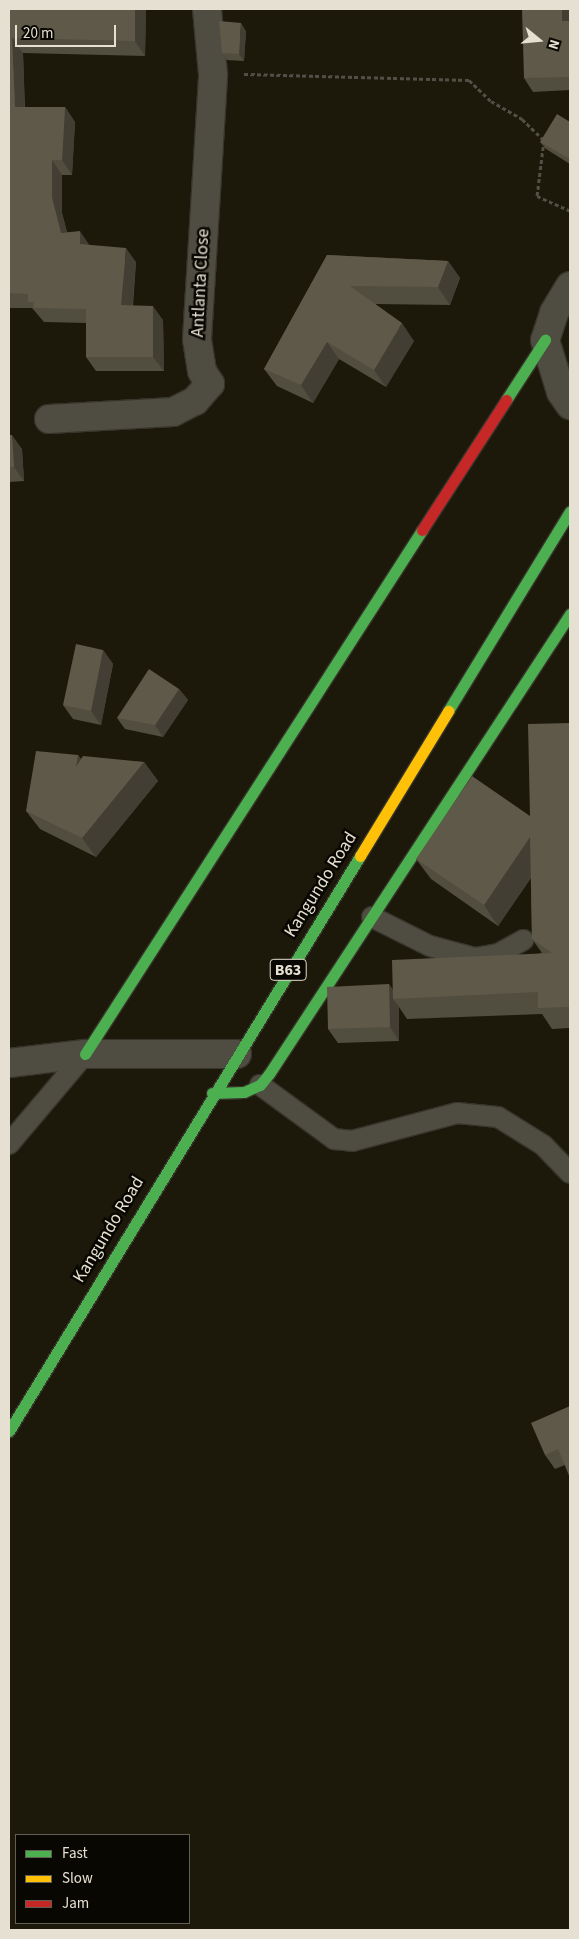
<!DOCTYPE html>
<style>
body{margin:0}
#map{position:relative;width:579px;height:1939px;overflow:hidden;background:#1c180a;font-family:"Source Sans 3",sans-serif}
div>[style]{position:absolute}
.path>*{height:3px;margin-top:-1.5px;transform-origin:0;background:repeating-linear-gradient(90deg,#524f46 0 4px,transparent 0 6.5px)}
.roads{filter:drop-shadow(1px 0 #37342b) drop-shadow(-1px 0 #37342b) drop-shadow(0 1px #37342b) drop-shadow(0 -1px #37342b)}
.lane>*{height:20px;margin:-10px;padding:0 10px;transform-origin:10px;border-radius:10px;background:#4f4c42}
.street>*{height:28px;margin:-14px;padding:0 14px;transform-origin:14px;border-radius:14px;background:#4f4c42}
.fast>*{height:11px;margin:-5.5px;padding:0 5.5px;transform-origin:5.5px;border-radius:5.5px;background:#4caf50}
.slow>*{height:11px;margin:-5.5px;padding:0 5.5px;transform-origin:5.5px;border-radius:5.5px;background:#ffc107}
.jam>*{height:11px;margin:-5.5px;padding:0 5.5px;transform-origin:5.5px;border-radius:5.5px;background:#c62828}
.wall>*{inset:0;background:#514d3f}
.shaded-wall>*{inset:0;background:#423e33}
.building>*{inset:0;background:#5e5949}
span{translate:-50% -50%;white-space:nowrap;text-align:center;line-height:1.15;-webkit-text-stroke:5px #090701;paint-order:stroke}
.shield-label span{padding:1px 4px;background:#090701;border:1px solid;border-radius:4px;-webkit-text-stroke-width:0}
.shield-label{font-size:16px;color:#e5e0d1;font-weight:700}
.street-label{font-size:18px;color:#e5e0d1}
.frame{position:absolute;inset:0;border:10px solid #e5e0d1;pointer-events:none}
.legend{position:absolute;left:15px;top:1834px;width:175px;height:90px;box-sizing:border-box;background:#090701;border:1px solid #615e54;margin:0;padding:6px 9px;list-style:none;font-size:15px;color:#e5e0d1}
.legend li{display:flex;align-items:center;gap:10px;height:25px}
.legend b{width:25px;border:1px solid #615e54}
.north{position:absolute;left:514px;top:15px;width:50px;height:50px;-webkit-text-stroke:4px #090701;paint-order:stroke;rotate:107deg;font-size:14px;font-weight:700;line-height:20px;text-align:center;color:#e5e0d1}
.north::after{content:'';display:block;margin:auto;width:18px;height:22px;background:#e5e0d1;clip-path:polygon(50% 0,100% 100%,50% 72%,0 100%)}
.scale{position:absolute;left:15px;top:25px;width:101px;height:22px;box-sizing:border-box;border:2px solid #e5e0d1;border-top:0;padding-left:6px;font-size:15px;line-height:18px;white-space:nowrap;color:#e5e0d1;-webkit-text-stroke:4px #090701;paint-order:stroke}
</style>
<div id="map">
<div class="path">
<i style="left:244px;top:74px;width:225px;rotate:1.5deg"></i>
<i style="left:469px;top:80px;width:30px;rotate:44deg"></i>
<i style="left:491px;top:101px;width:36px;rotate:30deg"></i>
<i style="left:522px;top:119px;width:30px;rotate:44deg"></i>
<i style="left:544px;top:140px;width:56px;rotate:97.1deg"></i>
<i style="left:537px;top:196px;width:36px;rotate:24deg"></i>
</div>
<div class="roads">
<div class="lane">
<i style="left:372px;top:917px;width:65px;rotate:26.6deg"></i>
<i style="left:430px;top:946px;width:47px;rotate:14.9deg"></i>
<i style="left:475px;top:958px;width:23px;rotate:-10deg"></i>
<i style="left:498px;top:954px;width:29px;rotate:-29deg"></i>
<i style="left:260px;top:1085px;width:92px;rotate:36.1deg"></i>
<i style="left:334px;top:1139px;width:18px;rotate:6deg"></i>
<i style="left:352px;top:1141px;width:109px;rotate:-14.9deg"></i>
<i style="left:457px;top:1113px;width:41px;rotate:5.6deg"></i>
<i style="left:498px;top:1117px;width:53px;rotate:31.9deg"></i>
<i style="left:543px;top:1145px;width:39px;rotate:46deg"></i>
<i style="left:9px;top:1144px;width:118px;rotate:-49.8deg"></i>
</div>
<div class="street">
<i style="left:570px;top:286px;width:31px;rotate:121deg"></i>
<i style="left:554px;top:313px;width:28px;rotate:108deg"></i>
<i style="left:545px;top:340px;width:54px;rotate:72.9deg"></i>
<i style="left:561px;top:392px;width:16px;rotate:55deg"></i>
<i style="left:49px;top:419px;width:124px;rotate:-3.2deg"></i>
<i style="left:173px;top:412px;width:25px;rotate:-27deg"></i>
<i style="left:195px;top:401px;width:23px;rotate:-49deg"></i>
<i style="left:210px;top:384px;width:15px;rotate:-122deg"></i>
<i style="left:202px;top:371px;width:32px;rotate:-99deg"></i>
<i style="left:197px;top:339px;width:265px;rotate:-86.5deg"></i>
<i style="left:213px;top:74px;width:65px;rotate:-95.3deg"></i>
<i style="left:9px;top:1063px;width:77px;rotate:-6.8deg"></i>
<i style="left:85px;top:1054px;width:152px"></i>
</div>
<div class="fast">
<i style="left:506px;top:400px;width:72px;rotate:-57deg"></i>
<i style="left:448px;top:711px;width:234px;rotate:-58.6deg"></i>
<i style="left:85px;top:1054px;width:623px;rotate:-57.25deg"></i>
<i style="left:212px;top:1093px;width:32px;rotate:-2deg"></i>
<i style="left:244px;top:1092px;width:17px;rotate:-24deg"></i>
<i style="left:260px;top:1085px;width:14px;rotate:-51deg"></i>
<i style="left:269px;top:1074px;width:550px;rotate:-56.8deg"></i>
<i style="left:9px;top:1431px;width:674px;rotate:-58.6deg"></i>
</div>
<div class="slow">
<i style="left:360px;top:856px;width:170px;rotate:-58.7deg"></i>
</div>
<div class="jam">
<i style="left:422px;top:530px;width:155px;rotate:-57.1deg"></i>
</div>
</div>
<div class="wall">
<i style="clip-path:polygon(9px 9px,146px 9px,145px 56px,23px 53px,25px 107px,65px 107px,75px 122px,72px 175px,62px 175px,62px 213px,67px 232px,89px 245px,136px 262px,133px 306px,163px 320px,164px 371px,96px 371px,86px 357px,86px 323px,44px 322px,32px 308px,9px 308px)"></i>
<i style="clip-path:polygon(570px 9px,570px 90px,533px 92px,524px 78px)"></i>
<i style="clip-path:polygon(246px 31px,244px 61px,227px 60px,222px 53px)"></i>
<i style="clip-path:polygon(570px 122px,570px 164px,546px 149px,540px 142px)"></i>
<i style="clip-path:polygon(327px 255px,448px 261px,460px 278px,450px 305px,375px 304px,414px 341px,386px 387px,339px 359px,313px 403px,277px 386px,264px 369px)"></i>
<i style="clip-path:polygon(9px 435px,22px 449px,24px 481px,9px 482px)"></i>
<i style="clip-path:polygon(103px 650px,113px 664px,101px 725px,73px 719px,63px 705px)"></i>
<i style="clip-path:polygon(179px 689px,188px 700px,163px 737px,125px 729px,117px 718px)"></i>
<i style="clip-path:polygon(570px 723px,570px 1028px,552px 1029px,542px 1014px,407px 1019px,399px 1007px,399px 1041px,338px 1043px,328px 1029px,389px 984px,393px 990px,542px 953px,532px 939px,531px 878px,498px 926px,431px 879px,416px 859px,530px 816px)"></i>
<i style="clip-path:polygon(78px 755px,81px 759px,144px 762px,158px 781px,96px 857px,40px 829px,26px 811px)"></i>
<i style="clip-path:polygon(570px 1406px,565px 1465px,555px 1469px,545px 1455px)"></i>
</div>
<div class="shaded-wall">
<i style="clip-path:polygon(135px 9px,146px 9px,145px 56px,135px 41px)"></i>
<i style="clip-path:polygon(562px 9px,570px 9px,570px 33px,562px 21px)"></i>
<i style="clip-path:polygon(241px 23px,246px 31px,244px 61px,239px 54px)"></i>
<i style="clip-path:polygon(12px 38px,23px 53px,25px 121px,15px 107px)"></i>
<i style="clip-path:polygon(65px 107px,75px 122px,72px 175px,62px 160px)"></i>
<i style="clip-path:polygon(52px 160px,62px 175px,62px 213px,71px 247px,61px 233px,52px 198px)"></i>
<i style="clip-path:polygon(80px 231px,90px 246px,80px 244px)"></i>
<i style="clip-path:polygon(126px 248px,136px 262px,131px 320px,121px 305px)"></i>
<i style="clip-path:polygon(448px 261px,460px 278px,450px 305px,438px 287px)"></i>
<i style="clip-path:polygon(153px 306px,163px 320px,164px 371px,153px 357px)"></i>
<i style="clip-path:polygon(402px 323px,414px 341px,386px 387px,374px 370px)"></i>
<i style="clip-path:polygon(327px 342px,339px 359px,313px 403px,301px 385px)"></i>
<i style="clip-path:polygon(12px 435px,22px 449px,24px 481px,14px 467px)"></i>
<i style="clip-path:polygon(103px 650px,113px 664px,101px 725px,91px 711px)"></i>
<i style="clip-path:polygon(179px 689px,188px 700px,163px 737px,155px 725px)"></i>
<i style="clip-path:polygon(78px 755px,91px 774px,76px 767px)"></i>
<i style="clip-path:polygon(144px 762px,158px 781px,96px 857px,82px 838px)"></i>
<i style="clip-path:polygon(530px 837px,544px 858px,498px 926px,484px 905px)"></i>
<i style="clip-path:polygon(389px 984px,398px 998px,393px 999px,399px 1007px,399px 1041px,390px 1027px)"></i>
</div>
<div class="building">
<i style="clip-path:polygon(9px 9px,135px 9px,135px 41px,12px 38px,15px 107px,65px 107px,62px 160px,52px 160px,52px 198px,61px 233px,80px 231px,80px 244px,126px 248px,121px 305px,153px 306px,153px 357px,86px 357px,86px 309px,33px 308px,34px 302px,28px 302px,28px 294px,9px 293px)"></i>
<i style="clip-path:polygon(522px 9px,562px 9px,562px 21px,570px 21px,570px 77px,524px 78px)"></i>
<i style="clip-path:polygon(219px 21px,241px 23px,239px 54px,222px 53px)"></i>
<i style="clip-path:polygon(557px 114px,570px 122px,570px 159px,540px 142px)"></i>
<i style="clip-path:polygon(327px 255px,448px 261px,438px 287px,350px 286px,402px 323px,374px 370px,327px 342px,301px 385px,264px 369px)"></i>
<i style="clip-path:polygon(9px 435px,12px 435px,14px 467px,9px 467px)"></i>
<i style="clip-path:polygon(76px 644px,103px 650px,91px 711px,63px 705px)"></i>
<i style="clip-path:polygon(149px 669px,179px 689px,155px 725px,117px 718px)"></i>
<i style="clip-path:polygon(570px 723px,570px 1007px,538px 1008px,538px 992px,393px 999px,392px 960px,552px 953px,532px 939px,530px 837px,484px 905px,416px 859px,472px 776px,530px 816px,528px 724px)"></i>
<i style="clip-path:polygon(36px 751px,78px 755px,76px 767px,83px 756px,144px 762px,82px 838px,26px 811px)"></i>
<i style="clip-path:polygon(389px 984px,390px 1027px,328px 1029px,327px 987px)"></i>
<i style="clip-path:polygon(570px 1406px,570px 1478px,558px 1449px,545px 1455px,531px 1423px)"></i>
</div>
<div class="shield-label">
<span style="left:288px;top:970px">B63</span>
</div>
<div class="street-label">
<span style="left:201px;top:283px;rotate:-87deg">Antlanta Close</span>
<span style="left:321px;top:885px;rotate:-58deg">Kangundo Road</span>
<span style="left:109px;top:1230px;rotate:-59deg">Kangundo Road</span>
</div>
<div class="frame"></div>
<ul class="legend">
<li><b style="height:6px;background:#4caf50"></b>Fast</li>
<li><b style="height:6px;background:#ffc107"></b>Slow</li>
<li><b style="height:6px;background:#c62828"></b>Jam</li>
</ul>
<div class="north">N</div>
<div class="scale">20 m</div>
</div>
